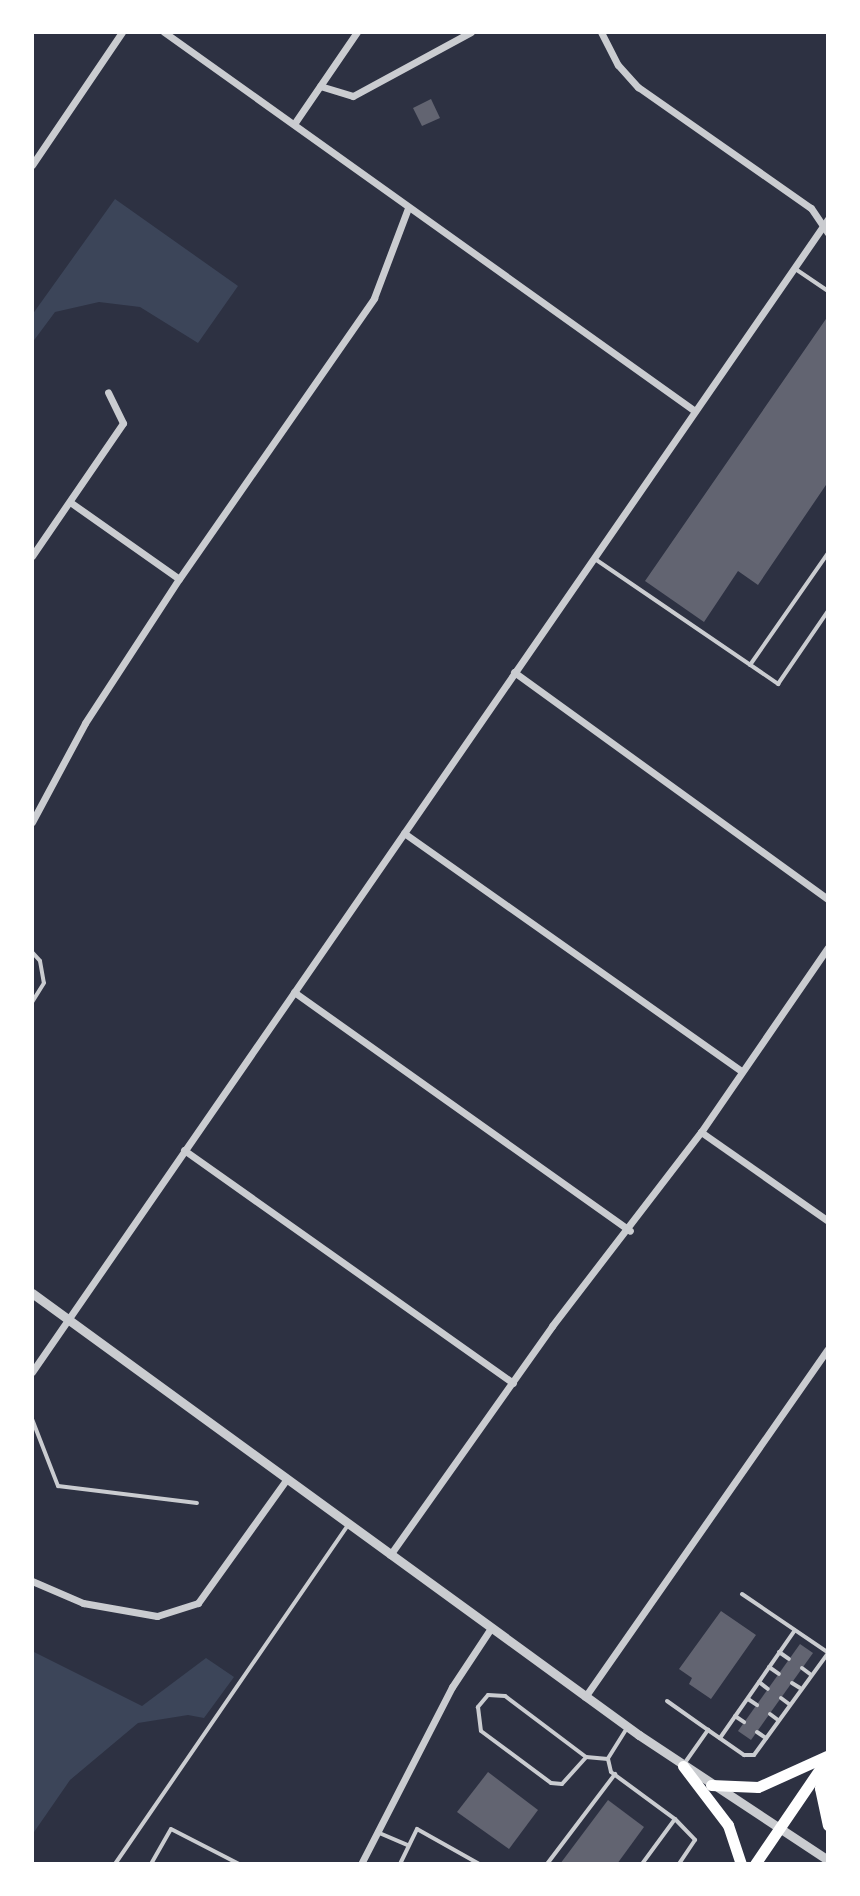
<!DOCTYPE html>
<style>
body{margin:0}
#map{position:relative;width:860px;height:1896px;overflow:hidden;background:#2d3142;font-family:Barlow,sans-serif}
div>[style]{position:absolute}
.green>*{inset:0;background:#3c4559}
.building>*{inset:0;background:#626471}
.service>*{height:4px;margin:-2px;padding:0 2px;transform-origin:2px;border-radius:2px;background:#caccd0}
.minor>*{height:7px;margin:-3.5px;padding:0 3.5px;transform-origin:3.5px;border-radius:3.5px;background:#caccd0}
.tertiary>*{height:9px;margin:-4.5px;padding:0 4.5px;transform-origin:4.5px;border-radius:4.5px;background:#caccd0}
.primary>*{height:11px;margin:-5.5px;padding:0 5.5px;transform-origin:5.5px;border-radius:5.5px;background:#fff}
span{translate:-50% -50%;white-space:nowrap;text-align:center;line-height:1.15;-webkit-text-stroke:7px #fff;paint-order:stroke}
.frame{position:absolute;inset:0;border:34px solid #fff;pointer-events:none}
</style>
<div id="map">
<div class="green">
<i style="clip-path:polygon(115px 199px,238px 286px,198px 343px,140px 307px,99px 302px,55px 312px,32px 343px,32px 315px)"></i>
<i style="clip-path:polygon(32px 1651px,142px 1706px,206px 1658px,234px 1677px,204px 1718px,188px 1715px,138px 1723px,70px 1780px,32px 1835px)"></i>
</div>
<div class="building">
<i style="clip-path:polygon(431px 99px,440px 118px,422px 126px,413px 108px)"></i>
<i style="clip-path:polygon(828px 316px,828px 482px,758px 585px,738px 571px,704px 622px,645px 581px)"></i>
<i style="clip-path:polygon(721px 1611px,756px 1635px,711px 1699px,689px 1684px,692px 1678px,679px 1669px)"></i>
<i style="clip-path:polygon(800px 1644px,813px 1653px,751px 1740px,738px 1731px)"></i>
<i style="clip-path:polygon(488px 1772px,538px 1810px,509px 1849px,457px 1812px)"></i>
<i style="clip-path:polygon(608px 1800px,644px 1827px,617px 1864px,560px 1864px)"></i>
</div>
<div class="service">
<i style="left:794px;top:268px;width:41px;rotate:34.1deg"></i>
<i style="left:595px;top:559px;width:222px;rotate:34.3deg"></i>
<i style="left:778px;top:684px;width:88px;rotate:-55.6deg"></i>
<i style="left:750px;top:665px;width:136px;rotate:-55.1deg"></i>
<i style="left:32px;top:952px;width:12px;rotate:48deg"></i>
<i style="left:40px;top:961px;width:22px;rotate:80deg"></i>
<i style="left:44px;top:983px;width:22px;rotate:122deg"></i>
<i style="left:32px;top:1031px;width:18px;rotate:90deg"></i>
<i style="left:32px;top:1419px;width:72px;rotate:68.8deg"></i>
<i style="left:58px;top:1486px;width:140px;rotate:7deg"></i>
<i style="left:742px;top:1594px;width:102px;rotate:34.2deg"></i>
<i style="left:779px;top:1652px;width:12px;rotate:35deg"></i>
<i style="left:769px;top:1667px;width:12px;rotate:35deg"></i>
<i style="left:802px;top:1668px;width:10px;rotate:37deg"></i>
<i style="left:759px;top:1682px;width:11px;rotate:38deg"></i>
<i style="left:792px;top:1683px;width:9px;rotate:32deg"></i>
<i style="left:781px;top:1698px;width:10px;rotate:37deg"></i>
<i style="left:748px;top:1699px;width:11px;rotate:34deg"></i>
<i style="left:667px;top:1701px;width:50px;rotate:35.3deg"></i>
<i style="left:770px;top:1714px;width:10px;rotate:37deg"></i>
<i style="left:735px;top:1716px;width:11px;rotate:34deg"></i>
<i style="left:627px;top:1728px;width:36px;rotate:122deg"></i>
<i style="left:608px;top:1759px;width:13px;rotate:77deg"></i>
<i style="left:611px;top:1772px;width:79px;rotate:36.3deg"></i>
<i style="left:675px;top:1819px;width:56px;rotate:126.3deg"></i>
<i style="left:757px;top:1732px;width:11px;rotate:34deg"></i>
<i style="left:720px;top:1738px;width:131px;rotate:-55.2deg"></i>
<i style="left:586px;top:1757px;width:101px;rotate:-143deg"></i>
<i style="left:505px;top:1696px;width:17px;rotate:-177deg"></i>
<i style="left:488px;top:1695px;width:16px;rotate:130deg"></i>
<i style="left:478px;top:1707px;width:24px;rotate:83deg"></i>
<i style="left:481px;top:1731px;width:87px;rotate:36.6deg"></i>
<i style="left:551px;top:1783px;width:11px;rotate:5deg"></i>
<i style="left:562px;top:1784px;width:36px;rotate:-48deg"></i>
<i style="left:586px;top:1757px;width:22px;rotate:5deg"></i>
<i style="left:684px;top:1764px;width:42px;rotate:-54.8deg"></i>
<i style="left:708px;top:1730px;width:44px;rotate:34.8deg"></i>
<i style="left:744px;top:1755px;width:10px"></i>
<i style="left:754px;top:1755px;width:126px;rotate:-54deg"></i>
<i style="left:675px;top:1819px;width:29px;rotate:46deg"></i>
<i style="left:695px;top:1840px;width:29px;rotate:124deg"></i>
<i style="left:377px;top:1832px;width:34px;rotate:23deg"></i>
<i style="left:115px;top:1864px;width:411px;rotate:-55.5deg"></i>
<i style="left:151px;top:1864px;width:40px;rotate:-60.3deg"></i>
<i style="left:171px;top:1829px;width:76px;rotate:27.2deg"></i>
<i style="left:400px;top:1864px;width:39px;rotate:-64deg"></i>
<i style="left:417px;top:1829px;width:71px;rotate:29.4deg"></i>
<i style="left:547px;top:1864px;width:113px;rotate:-52.9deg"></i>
</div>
<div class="minor">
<i style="left:164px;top:32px;width:652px;rotate:35.52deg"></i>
<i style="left:601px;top:32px;width:37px;rotate:63deg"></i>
<i style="left:618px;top:65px;width:30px;rotate:48deg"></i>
<i style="left:638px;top:87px;width:211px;rotate:35deg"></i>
<i style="left:811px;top:208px;width:30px;rotate:56deg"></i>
<i style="left:320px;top:86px;width:34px;rotate:17deg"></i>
<i style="left:353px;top:96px;width:134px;rotate:-28.5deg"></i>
<i style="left:294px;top:124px;width:112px;rotate:-55.6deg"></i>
<i style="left:32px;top:165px;width:161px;rotate:-55.9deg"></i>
<i style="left:70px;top:502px;width:133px;rotate:35.2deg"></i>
<i style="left:32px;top:556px;width:161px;rotate:-55.6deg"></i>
<i style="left:123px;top:423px;width:34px;rotate:-116deg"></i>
<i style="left:514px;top:672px;width:387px;rotate:35.9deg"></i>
<i style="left:32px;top:822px;width:112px;rotate:-61.8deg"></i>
<i style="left:85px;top:723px;width:172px;rotate:-56.9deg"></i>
<i style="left:179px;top:579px;width:342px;rotate:-55.2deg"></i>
<i style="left:374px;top:298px;width:96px;rotate:-69.3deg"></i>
<i style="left:404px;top:833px;width:413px;rotate:35.2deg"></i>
<i style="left:294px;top:992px;width:412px;rotate:35.4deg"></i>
<i style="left:701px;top:1132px;width:155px;rotate:35deg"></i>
<i style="left:184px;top:1150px;width:403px;rotate:35.3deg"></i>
<i style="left:32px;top:1372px;width:1401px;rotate:-55.38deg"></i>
<i style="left:390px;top:1555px;width:281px;rotate:-54.7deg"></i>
<i style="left:552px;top:1326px;width:245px;rotate:-52.5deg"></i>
<i style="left:701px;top:1132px;width:224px;rotate:-55.5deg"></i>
<i style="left:32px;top:1581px;width:56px;rotate:23.3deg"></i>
<i style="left:83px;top:1603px;width:75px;rotate:10deg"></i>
<i style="left:157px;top:1616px;width:43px;rotate:-17.6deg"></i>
<i style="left:198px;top:1603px;width:151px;rotate:-54.4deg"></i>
<i style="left:585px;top:1697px;width:424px;rotate:-55.1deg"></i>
<i style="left:361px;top:1864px;width:199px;rotate:-62.8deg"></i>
<i style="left:452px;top:1687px;width:71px;rotate:-56.5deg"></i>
</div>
<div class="tertiary">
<i style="left:32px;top:1293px;width:751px;rotate:36.06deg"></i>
<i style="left:639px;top:1735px;width:227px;rotate:33.5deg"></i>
</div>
<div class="primary">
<i style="left:827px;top:1764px;width:25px;rotate:106deg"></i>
<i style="left:820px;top:1788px;width:38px;rotate:78deg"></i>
<i style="left:683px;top:1766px;width:74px;rotate:52.7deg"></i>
<i style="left:728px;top:1825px;width:41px;rotate:71.6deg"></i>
<i style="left:711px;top:1785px;width:47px;rotate:2.4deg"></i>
<i style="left:758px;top:1787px;width:76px;rotate:-24.2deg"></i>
<i style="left:755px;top:1864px;width:130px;rotate:-55.7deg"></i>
</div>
<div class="frame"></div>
</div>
